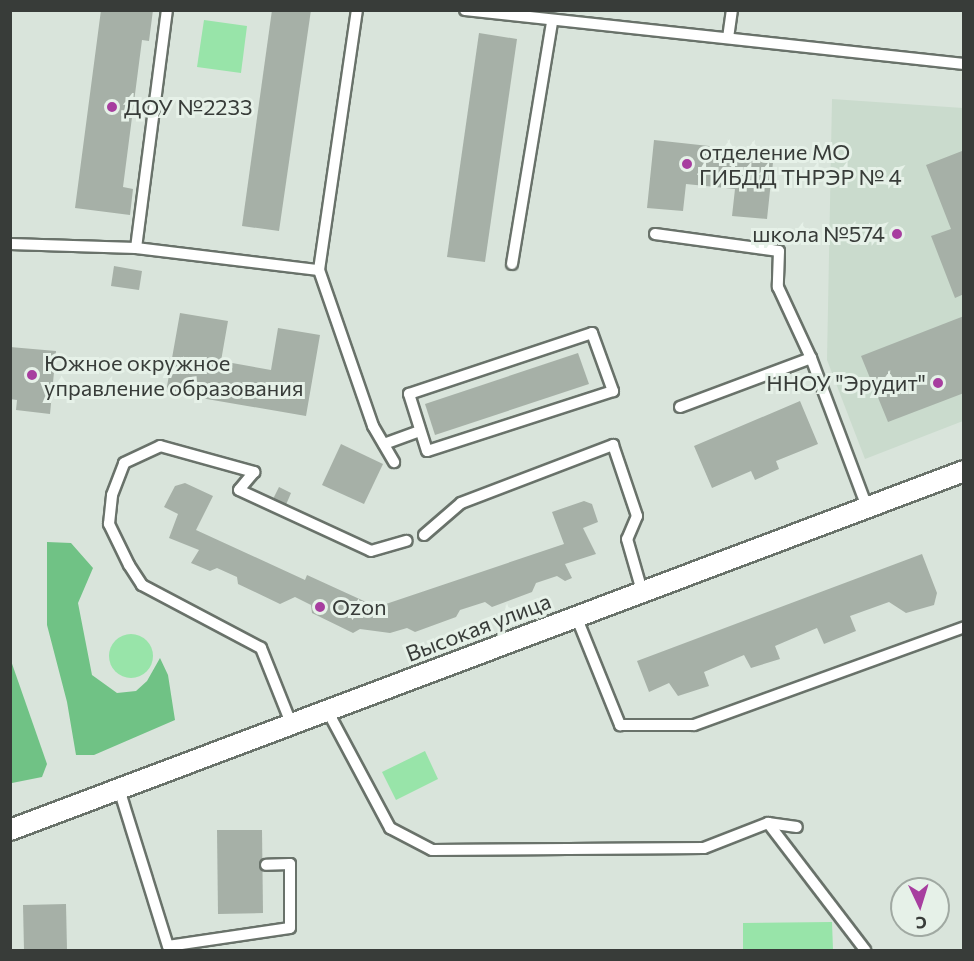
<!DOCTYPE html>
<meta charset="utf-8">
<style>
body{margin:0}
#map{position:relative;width:974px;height:961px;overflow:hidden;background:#d9e4db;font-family:Commissioner,sans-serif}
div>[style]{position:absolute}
.built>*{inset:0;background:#cadbcd}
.green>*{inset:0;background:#98e4a9}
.round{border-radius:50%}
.forest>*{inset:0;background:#70c285}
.building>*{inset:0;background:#a6b0a7}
.roads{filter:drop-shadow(2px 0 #69726a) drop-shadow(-2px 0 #69726a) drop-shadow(0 2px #69726a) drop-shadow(0 -2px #69726a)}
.service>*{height:10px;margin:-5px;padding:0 5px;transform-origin:5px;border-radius:5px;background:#fff}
.minor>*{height:20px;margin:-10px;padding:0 10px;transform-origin:10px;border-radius:10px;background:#fff}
.dots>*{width:16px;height:16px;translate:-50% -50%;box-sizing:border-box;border:3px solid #e6f1e8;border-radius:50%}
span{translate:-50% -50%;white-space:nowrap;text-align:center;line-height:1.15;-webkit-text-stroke:6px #e6f1e8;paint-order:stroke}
.poi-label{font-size:22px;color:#383c39}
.left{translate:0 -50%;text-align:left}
.right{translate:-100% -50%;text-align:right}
.street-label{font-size:22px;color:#383c39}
.frame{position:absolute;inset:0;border:12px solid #383c39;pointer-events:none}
.north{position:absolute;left:890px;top:877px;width:60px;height:60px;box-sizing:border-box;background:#e6f1e8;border:2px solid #a0a9a2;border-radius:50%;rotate:176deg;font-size:16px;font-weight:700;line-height:24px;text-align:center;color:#383c39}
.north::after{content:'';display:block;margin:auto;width:21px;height:27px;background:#a73e9f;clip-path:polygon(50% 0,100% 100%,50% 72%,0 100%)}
</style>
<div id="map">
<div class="built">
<i style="clip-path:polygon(832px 99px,963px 108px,963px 421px,865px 459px,827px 360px)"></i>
</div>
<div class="green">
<i style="clip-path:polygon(204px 20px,247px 26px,241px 73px,197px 67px)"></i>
<i class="round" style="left:109px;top:634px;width:44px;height:44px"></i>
<i style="clip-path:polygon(425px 751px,438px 779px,396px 800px,382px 772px)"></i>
<i style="clip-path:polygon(832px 922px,833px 950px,743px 950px,743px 923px)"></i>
</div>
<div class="forest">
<i style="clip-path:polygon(47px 542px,71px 543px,93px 568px,78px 603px,92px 675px,117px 693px,136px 691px,147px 681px,160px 658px,168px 675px,175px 720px,94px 755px,76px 755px,67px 702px,47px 625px)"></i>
<i style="clip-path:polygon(10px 658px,47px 764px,42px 777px,12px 783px)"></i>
</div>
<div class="building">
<i style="clip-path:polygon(101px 10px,153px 10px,149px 41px,142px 40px,123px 187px,133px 189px,130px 215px,75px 208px)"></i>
<i style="clip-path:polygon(272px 10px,311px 10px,279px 231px,242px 226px)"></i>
<i style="clip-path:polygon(479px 33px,517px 39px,485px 262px,447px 257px)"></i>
<i style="clip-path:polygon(654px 140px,774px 153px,767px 219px,732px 216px,735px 189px,686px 184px,683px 211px,647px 208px)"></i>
<i style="clip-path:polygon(962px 151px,964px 294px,955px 298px,931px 236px,951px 229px,926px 165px)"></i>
<i style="clip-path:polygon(114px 266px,142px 271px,139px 290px,111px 286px)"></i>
<i style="clip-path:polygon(180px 313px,228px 321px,221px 361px,271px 370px,278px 328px,320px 335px,306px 416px,166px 392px)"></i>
<i style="clip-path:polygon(964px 316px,964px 393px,888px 422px,861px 356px)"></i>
<i style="clip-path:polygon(10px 347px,56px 351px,50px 414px,16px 410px,17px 400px,10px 399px)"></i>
<i style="clip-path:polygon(578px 353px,589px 384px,435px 435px,425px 404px)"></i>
<i style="clip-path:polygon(800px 401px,818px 444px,776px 461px,779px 469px,755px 480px,751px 471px,712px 488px,694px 446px)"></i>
<i style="clip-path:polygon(341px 444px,383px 464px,364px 504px,322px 485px)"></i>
<i style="clip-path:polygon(185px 483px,213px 496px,196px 530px,305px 580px,307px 575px,377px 607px,564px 544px,552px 512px,584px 501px,592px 504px,598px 522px,583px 528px,596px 554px,565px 564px,572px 578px,565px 581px,557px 576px,536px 583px,532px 592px,492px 607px,485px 602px,460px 610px,456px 617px,415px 632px,407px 628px,390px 633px,360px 629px,353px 633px,312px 613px,311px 605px,295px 597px,280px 604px,238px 584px,237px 577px,217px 568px,210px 571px,191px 563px,199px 550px,169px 538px,178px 514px,164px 507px,175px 486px)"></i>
<i style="clip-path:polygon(279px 487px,291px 493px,285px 507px,272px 501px)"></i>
<i style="clip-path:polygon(922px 554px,937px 593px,934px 605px,906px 613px,889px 602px,850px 616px,856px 631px,824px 644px,817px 628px,775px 646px,780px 659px,751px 668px,744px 655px,704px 672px,709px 686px,678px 696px,669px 683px,649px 692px,637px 661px)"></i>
<i style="clip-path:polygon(217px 830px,262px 830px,263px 913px,218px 914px)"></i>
<i style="clip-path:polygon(66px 904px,67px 950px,24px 950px,23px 905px)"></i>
</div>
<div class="roads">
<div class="service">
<i style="left:465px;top:10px;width:502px;rotate:6.18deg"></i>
<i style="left:728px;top:38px;width:28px;rotate:-82deg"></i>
<i style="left:655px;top:234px;width:125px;rotate:7.8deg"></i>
<i style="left:779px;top:251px;width:36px;rotate:92deg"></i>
<i style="left:778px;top:287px;width:78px;rotate:65.1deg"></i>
<i style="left:10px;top:244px;width:126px;rotate:1.8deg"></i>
<i style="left:136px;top:248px;width:184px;rotate:6.9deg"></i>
<i style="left:319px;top:270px;width:263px;rotate:-81.7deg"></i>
<i style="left:136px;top:248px;width:240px;rotate:-82.6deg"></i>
<i style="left:512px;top:264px;width:245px;rotate:-80.6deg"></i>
<i style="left:319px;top:270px;width:165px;rotate:70.9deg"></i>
<i style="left:373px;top:426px;width:42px;rotate:59.7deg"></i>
<i style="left:592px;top:333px;width:62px;rotate:70.1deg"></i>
<i style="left:613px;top:391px;width:195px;rotate:162.1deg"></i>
<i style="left:427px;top:451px;width:60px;rotate:-107.5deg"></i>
<i style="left:409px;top:394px;width:193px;rotate:-18.4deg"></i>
<i style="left:680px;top:407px;width:140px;rotate:-20.5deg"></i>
<i style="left:811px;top:358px;width:159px;rotate:69.4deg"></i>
<i style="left:384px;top:444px;width:38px;rotate:-20deg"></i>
<i style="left:424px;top:535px;width:49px;rotate:-40.9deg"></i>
<i style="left:461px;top:503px;width:163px;rotate:-20.9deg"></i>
<i style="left:613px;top:445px;width:75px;rotate:71.3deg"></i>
<i style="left:637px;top:516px;width:25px;rotate:113deg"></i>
<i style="left:627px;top:539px;width:54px;rotate:73.9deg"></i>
<i style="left:576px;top:616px;width:118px;rotate:68deg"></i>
<i style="left:620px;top:725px;width:74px"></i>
<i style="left:694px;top:725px;width:287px;rotate:-19.9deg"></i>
<i style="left:327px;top:710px;width:134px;rotate:61.9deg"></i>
<i style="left:390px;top:828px;width:47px;rotate:27.6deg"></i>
<i style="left:432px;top:850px;width:272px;rotate:-0.4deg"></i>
<i style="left:704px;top:848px;width:69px;rotate:-21.3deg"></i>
<i style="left:768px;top:823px;width:29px;rotate:8deg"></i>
<i style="left:291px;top:723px;width:81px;rotate:-111.8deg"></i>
<i style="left:261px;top:648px;width:135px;rotate:-152.1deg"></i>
<i style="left:142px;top:585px;width:24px;rotate:-123deg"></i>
<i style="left:129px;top:565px;width:46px;rotate:-116deg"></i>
<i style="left:109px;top:524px;width:29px;rotate:-84deg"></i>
<i style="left:112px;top:495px;width:34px;rotate:-69deg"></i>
<i style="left:124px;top:463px;width:40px;rotate:-25deg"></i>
<i style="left:160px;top:446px;width:98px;rotate:15.5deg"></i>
<i style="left:254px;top:472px;width:23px;rotate:130deg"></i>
<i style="left:239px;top:490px;width:145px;rotate:24.8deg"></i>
<i style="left:371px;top:551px;width:37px;rotate:-16deg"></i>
<i style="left:119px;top:789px;width:164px;rotate:72.7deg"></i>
<i style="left:168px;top:946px;width:123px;rotate:-8.4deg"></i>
<i style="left:290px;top:928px;width:64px;rotate:-90deg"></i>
<i style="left:290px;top:864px;width:24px;rotate:178deg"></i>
<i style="left:768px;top:823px;width:160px;rotate:52.6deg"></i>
</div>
<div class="minor">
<i style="left:10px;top:830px;width:1019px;rotate:-20.62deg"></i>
</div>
</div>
<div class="dots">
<i style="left:112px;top:107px;background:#a73e9f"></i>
<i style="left:687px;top:164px;background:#a73e9f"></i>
<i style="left:897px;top:234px;background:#a73e9f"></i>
<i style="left:32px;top:375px;background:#a73e9f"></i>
<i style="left:938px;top:383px;background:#a73e9f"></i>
<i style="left:320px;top:607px;background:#a73e9f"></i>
</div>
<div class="poi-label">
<span class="left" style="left:124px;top:107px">ДОУ №2233</span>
<span class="left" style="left:699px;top:164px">отделение МО<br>ГИБДД ТНРЭР № 4</span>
<span class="right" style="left:885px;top:234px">школа №574</span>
<span class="left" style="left:44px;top:375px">Южное окружное<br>управление образования</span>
<span class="right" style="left:926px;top:383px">ННОУ "Эрудит"</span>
<span class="left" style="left:332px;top:607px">Ozon</span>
</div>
<div class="street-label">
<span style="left:478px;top:627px;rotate:-21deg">Высокая улица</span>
</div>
<div class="frame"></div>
<div class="north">С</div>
</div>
